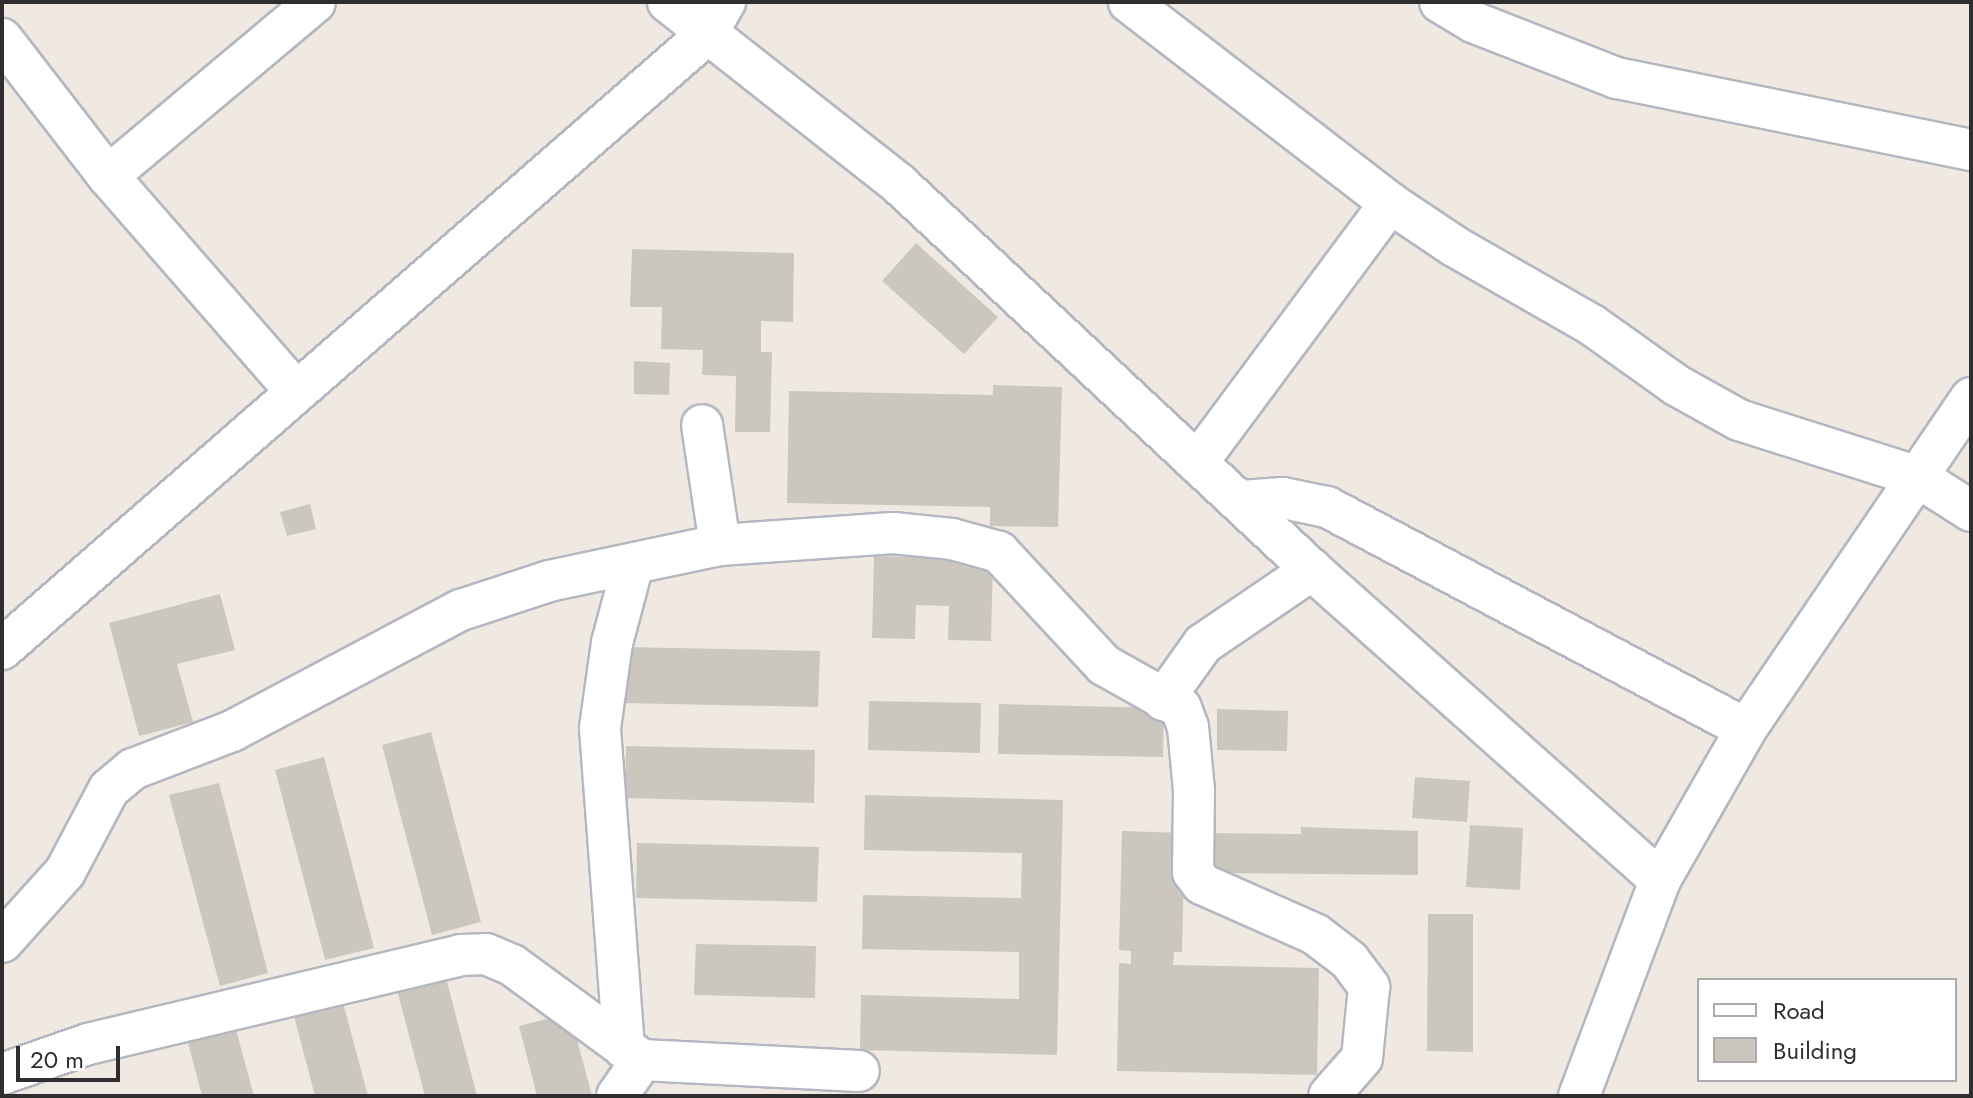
<!DOCTYPE html>
<style>
body{margin:0}
#map{position:relative;width:1973px;height:1098px;overflow:hidden;background:#efe9e1;font-family:Jost,sans-serif}
div>[style]{position:absolute}
.building>*{inset:0;background:#cbc7bf}
.roads{filter:drop-shadow(2px 0 #b4b7c1) drop-shadow(-2px 0 #b4b7c1) drop-shadow(0 2px #b4b7c1) drop-shadow(0 -2px #b4b7c1)}
.street>*{height:40px;margin:-20px;padding:0 20px;transform-origin:20px;border-radius:20px;background:#fff}
span{translate:-50% -50%;white-space:nowrap;text-align:center;line-height:1.15;-webkit-text-stroke:6px #fff;paint-order:stroke}
.frame{position:absolute;inset:0;border:4px solid #2e2e2e;pointer-events:none}
.legend{position:absolute;left:1697px;top:978px;width:260px;height:104px;box-sizing:border-box;background:#fff;border:2px solid #ababab;margin:0;padding:10px 14px;list-style:none;font-size:24px;color:#2e2e2e}
.legend li{display:flex;align-items:center;gap:16px;height:40px}
.legend b{width:40px;border:2px solid #ababab}
.scale{position:absolute;left:16px;top:1046px;width:104px;height:36px;box-sizing:border-box;border:4px solid #2e2e2e;border-top:0;padding-left:10px;font-size:24px;line-height:28px;white-space:nowrap;color:#2e2e2e;-webkit-text-stroke:6px #fff;paint-order:stroke}
</style>
<div id="map">
<div class="building">
<i style="clip-path:polygon(916px 243px,998px 317px,964px 354px,882px 281px)"></i>
<i style="clip-path:polygon(632px 249px,794px 253px,793px 322px,761px 321px,761px 352px,772px 352px,770px 432px,735px 432px,736px 376px,702px 375px,703px 350px,661px 349px,662px 307px,630px 307px)"></i>
<i style="clip-path:polygon(634px 361px,670px 363px,669px 395px,634px 394px)"></i>
<i style="clip-path:polygon(993px 385px,1062px 387px,1058px 527px,990px 526px,990px 507px,787px 503px,789px 391px,993px 395px)"></i>
<i style="clip-path:polygon(310px 504px,316px 529px,287px 536px,280px 512px)"></i>
<i style="clip-path:polygon(874px 556px,993px 559px,991px 641px,948px 640px,949px 606px,916px 605px,915px 639px,872px 638px)"></i>
<i style="clip-path:polygon(220px 594px,235px 650px,177px 664px,193px 722px,139px 736px,109px 623px)"></i>
<i style="clip-path:polygon(624px 647px,820px 651px,818px 707px,622px 703px)"></i>
<i style="clip-path:polygon(869px 701px,981px 703px,980px 753px,868px 750px)"></i>
<i style="clip-path:polygon(999px 704px,1164px 708px,1163px 757px,998px 754px)"></i>
<i style="clip-path:polygon(1217px 709px,1288px 711px,1287px 751px,1217px 750px)"></i>
<i style="clip-path:polygon(431px 732px,481px 922px,432px 935px,382px 745px)"></i>
<i style="clip-path:polygon(626px 746px,815px 750px,814px 803px,625px 798px)"></i>
<i style="clip-path:polygon(324px 757px,374px 948px,325px 960px,275px 770px)"></i>
<i style="clip-path:polygon(1415px 777px,1470px 781px,1467px 822px,1412px 818px)"></i>
<i style="clip-path:polygon(219px 783px,268px 973px,220px 986px,169px 795px)"></i>
<i style="clip-path:polygon(865px 795px,1063px 800px,1057px 1055px,860px 1050px,861px 995px,1019px 999px,1019px 952px,862px 949px,863px 895px,1021px 898px,1022px 853px,864px 850px)"></i>
<i style="clip-path:polygon(1470px 825px,1523px 828px,1520px 890px,1466px 887px)"></i>
<i style="clip-path:polygon(1301px 827px,1418px 831px,1418px 875px,1210px 873px,1210px 833px,1301px 834px)"></i>
<i style="clip-path:polygon(1122px 831px,1185px 833px,1182px 952px,1174px 952px,1173px 965px,1319px 968px,1317px 1075px,1117px 1071px,1119px 963px,1131px 964px,1131px 951px,1119px 950px)"></i>
<i style="clip-path:polygon(637px 843px,819px 847px,817px 902px,636px 898px)"></i>
<i style="clip-path:polygon(1428px 914px,1473px 914px,1473px 1052px,1427px 1051px)"></i>
<i style="clip-path:polygon(696px 944px,816px 946px,815px 998px,694px 995px)"></i>
<i style="clip-path:polygon(446px 978px,477px 1096px,425px 1096px,397px 990px)"></i>
<i style="clip-path:polygon(343px 1003px,368px 1096px,315px 1096px,294px 1016px)"></i>
<i style="clip-path:polygon(570px 1013px,592px 1096px,537px 1096px,519px 1026px)"></i>
<i style="clip-path:polygon(236px 1030px,254px 1096px,202px 1096px,188px 1043px)"></i>
</div>
<div class="roads">
<div class="street">
<i style="left:668px;top:2px;width:294px;rotate:38.2deg"></i>
<i style="left:899px;top:184px;width:565px;rotate:43.06deg"></i>
<i style="left:1312px;top:570px;width:466px;rotate:41.7deg"></i>
<i style="left:1129px;top:2px;width:329px;rotate:37.6deg"></i>
<i style="left:1390px;top:203px;width:77px;rotate:33.9deg"></i>
<i style="left:1454px;top:246px;width:159px;rotate:29.8deg"></i>
<i style="left:1592px;top:325px;width:103px;rotate:35.5deg"></i>
<i style="left:1676px;top:385px;width:72px;rotate:29.1deg"></i>
<i style="left:1739px;top:420px;width:186px;rotate:17.6deg"></i>
<i style="left:1916px;top:476px;width:65px;rotate:32.5deg"></i>
<i style="left:1440px;top:2px;width:39px;rotate:31deg"></i>
<i style="left:1473px;top:22px;width:155px;rotate:21.3deg"></i>
<i style="left:1617px;top:78px;width:361px;rotate:11.5deg"></i>
<i style="left:2px;top:39px;width:173px;rotate:52.3deg"></i>
<i style="left:108px;top:176px;width:284px;rotate:48.9deg"></i>
<i style="left:108px;top:176px;width:270px;rotate:-40deg"></i>
<i style="left:1197px;top:463px;width:324px;rotate:-53.4deg"></i>
<i style="left:1241px;top:501px;width:42px;rotate:-4.1deg"></i>
<i style="left:1283px;top:498px;width:45px;rotate:11.6deg"></i>
<i style="left:1327px;top:507px;width:474px;rotate:27.9deg"></i>
<i style="left:720px;top:545px;width:173px;rotate:-4deg"></i>
<i style="left:893px;top:533px;width:59px;rotate:5.8deg"></i>
<i style="left:952px;top:539px;width:49px;rotate:15.5deg"></i>
<i style="left:999px;top:552px;width:154px;rotate:47.1deg"></i>
<i style="left:1104px;top:665px;width:88px;rotate:29.2deg"></i>
<i style="left:1181px;top:708px;width:20px;rotate:70deg"></i>
<i style="left:1188px;top:727px;width:64px;rotate:84.6deg"></i>
<i style="left:1194px;top:791px;width:81px;rotate:90.7deg"></i>
<i style="left:1193px;top:872px;width:15px;rotate:53deg"></i>
<i style="left:1202px;top:884px;width:124px;rotate:23.9deg"></i>
<i style="left:1315px;top:934px;width:43px;rotate:37.4deg"></i>
<i style="left:1349px;top:960px;width:34px;rotate:53deg"></i>
<i style="left:1369px;top:987px;width:71px;rotate:95.6deg"></i>
<i style="left:1362px;top:1058px;width:50px;rotate:131deg"></i>
<i style="left:2px;top:649px;width:934px;rotate:-41.09deg"></i>
<i style="left:706px;top:35px;width:38px;rotate:-60deg"></i>
<i style="left:1163px;top:700px;width:69px;rotate:-54.5deg"></i>
<i style="left:1203px;top:644px;width:132px;rotate:-34.2deg"></i>
<i style="left:2px;top:942px;width:94px;rotate:-48deg"></i>
<i style="left:65px;top:872px;width:94px;rotate:-62.1deg"></i>
<i style="left:109px;top:789px;width:31px;rotate:-40deg"></i>
<i style="left:133px;top:769px;width:106px;rotate:-21deg"></i>
<i style="left:232px;top:731px;width:259px;rotate:-27.9deg"></i>
<i style="left:461px;top:610px;width:93px;rotate:-18.2deg"></i>
<i style="left:549px;top:581px;width:175px;rotate:-11.9deg"></i>
<i style="left:720px;top:545px;width:121px;rotate:-98.5deg"></i>
<i style="left:624px;top:1048px;width:321px;rotate:-94.3deg"></i>
<i style="left:600px;top:728px;width:86px;rotate:-82deg"></i>
<i style="left:612px;top:643px;width:82px;rotate:-75.1deg"></i>
<i style="left:2px;top:1074px;width:91px;rotate:-19.2deg"></i>
<i style="left:88px;top:1044px;width:383px;rotate:-13.4deg"></i>
<i style="left:461px;top:955px;width:25px;rotate:-2deg"></i>
<i style="left:486px;top:954px;width:28px;rotate:23deg"></i>
<i style="left:512px;top:965px;width:161px;rotate:36.2deg"></i>
<i style="left:617px;top:1096px;width:44px;rotate:-55.2deg"></i>
<i style="left:642px;top:1060px;width:217px;rotate:2.9deg"></i>
<i style="left:1579px;top:1096px;width:231px;rotate:-69.4deg"></i>
<i style="left:1660px;top:880px;width:174px;rotate:-60.3deg"></i>
<i style="left:1746px;top:729px;width:400px;rotate:-55.8deg"></i>
</div>
</div>
<div class="frame"></div>
<ul class="legend">
<li><b style="height:10px;background:#fff"></b>Road</li>
<li><b style="height:22px;background:#cbc7bf"></b>Building</li>
</ul>
<div class="scale">20 m</div>
</div>
